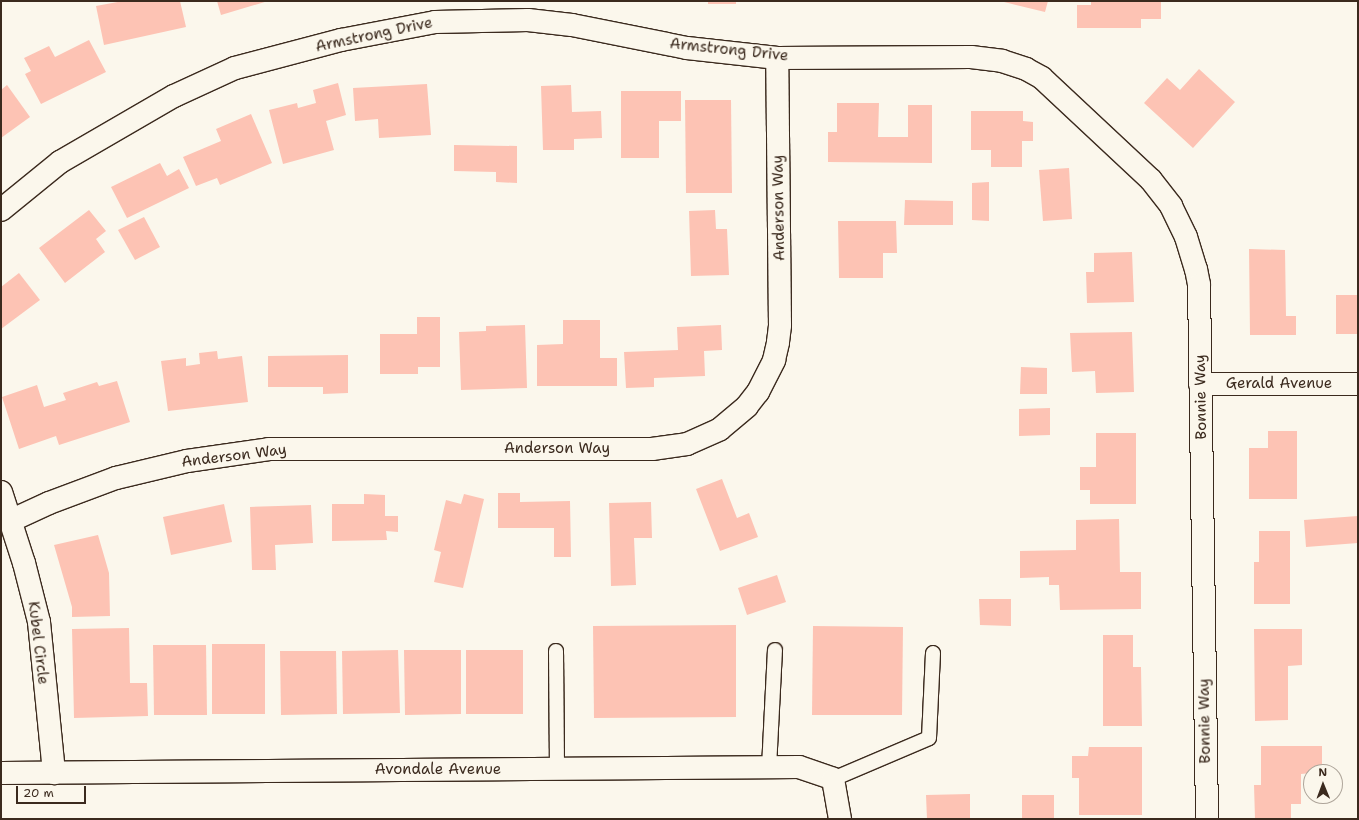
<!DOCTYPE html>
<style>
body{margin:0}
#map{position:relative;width:1359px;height:820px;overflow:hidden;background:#fbf7ec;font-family:"Shantell Sans",sans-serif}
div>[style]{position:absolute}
.building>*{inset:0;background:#fdc3b4}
.roads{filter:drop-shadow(1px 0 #3b2a1e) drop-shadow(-1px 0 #3b2a1e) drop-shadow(0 1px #3b2a1e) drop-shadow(0 -1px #3b2a1e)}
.lane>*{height:14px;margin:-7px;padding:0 7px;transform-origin:7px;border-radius:7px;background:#fbf7ec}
.street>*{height:22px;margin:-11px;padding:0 11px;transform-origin:11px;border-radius:11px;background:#fbf7ec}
span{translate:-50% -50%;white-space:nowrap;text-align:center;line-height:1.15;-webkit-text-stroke:3px #fbf7ec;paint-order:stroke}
.street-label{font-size:15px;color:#3b2a1e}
.frame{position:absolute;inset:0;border:2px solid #3b2a1e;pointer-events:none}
.north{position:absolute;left:1303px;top:764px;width:40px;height:40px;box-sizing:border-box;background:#fbf7ec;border:1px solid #aea59a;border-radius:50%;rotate:359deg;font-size:11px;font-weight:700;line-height:16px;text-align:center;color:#3b2a1e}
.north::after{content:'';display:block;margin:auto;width:14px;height:18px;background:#3b2a1e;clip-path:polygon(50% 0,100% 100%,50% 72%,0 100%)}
.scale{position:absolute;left:16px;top:786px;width:70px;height:18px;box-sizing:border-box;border:2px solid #3b2a1e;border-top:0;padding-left:5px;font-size:12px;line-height:14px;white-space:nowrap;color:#3b2a1e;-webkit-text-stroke:3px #fbf7ec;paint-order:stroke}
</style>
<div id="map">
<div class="building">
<i style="clip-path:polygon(123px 1px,180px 1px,186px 27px,104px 45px,96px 6px)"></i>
<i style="clip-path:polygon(217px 1px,268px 1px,221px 15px)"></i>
<i style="clip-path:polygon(708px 1px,736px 1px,736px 4px,708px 4px)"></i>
<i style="clip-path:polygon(1000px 1px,1048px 1px,1045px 12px)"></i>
<i style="clip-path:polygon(1091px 1px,1161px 1px,1161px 19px,1141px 19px,1141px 28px,1077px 28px,1077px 5px,1091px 5px)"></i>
<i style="clip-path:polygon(89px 40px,106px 72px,41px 104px,25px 74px,31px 71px,24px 58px,49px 46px,55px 57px)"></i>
<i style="clip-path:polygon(1199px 69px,1235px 102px,1193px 148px,1144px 103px,1167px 78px,1180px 90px)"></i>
<i style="clip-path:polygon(338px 83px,346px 115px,326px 121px,334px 150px,283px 164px,269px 110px,297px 103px,298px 108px,316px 103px,313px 90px)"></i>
<i style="clip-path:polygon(427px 84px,431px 135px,379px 138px,378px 119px,355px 121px,353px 88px)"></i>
<i style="clip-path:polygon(7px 85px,30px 117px,1px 138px,1px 90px)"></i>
<i style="clip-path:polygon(571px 85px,572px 112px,601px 111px,602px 138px,574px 139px,574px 150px,543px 150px,541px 86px)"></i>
<i style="clip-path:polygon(621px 91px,681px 91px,681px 121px,659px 121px,659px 158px,621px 158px)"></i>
<i style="clip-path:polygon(685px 100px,731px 100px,732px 193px,686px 193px)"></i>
<i style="clip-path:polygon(837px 103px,879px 103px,878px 137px,908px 137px,908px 105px,932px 105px,932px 163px,828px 162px,828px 132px,837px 132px)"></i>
<i style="clip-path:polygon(971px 111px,1023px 111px,1023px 121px,1033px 122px,1033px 141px,1022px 141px,1022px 167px,991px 167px,991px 150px,971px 150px)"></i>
<i style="clip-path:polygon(251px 114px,272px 163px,220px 185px,217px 178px,196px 186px,183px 157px,221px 141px,216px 129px)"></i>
<i style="clip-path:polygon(454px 145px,517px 146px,517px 183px,496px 182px,496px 172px,454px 171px)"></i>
<i style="clip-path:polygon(160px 163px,167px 176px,179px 169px,189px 188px,127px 218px,111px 187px)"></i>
<i style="clip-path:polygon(1069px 168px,1072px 219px,1043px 221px,1039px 170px)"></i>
<i style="clip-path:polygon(989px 182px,989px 221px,972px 220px,972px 183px)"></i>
<i style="clip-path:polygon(905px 200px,953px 201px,953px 225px,904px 225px)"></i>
<i style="clip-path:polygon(89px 210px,106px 231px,96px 239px,105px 252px,65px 283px,39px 248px)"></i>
<i style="clip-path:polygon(715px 210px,716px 229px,727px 229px,729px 275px,691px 276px,689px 211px)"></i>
<i style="clip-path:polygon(144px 217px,160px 247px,135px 260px,118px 230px)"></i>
<i style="clip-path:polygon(838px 221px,896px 221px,897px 253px,883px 253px,883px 278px,839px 278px)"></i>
<i style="clip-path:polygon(1249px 249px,1285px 250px,1286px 316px,1296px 316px,1296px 335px,1250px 335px)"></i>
<i style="clip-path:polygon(1132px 252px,1134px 302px,1087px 303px,1086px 272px,1094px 272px,1094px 253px)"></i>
<i style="clip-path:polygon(19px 273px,40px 300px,1px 329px,1px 287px)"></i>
<i style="clip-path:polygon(1336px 295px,1358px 295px,1358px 334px,1336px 334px)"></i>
<i style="clip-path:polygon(417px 317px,440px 317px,440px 367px,418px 367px,418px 374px,380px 374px,380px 334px,417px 334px)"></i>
<i style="clip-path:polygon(563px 320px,600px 320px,600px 358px,617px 358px,617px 386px,537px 386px,537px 345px,563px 344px)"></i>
<i style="clip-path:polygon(525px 325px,527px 388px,461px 390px,459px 332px,486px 331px,486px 326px)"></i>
<i style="clip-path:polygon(721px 325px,722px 350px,704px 351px,705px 376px,654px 378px,654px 387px,626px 388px,624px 352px,678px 350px,677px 327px)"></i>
<i style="clip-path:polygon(1132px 332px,1134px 392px,1096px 393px,1095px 371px,1072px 372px,1070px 333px)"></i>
<i style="clip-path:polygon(217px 351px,218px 359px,242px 356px,248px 402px,168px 411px,161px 361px,186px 358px,186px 366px,200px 364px,199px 353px)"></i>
<i style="clip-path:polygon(348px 355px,348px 393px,323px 394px,323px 387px,268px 387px,268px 356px)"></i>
<i style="clip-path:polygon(1021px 367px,1047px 368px,1047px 394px,1020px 394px)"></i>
<i style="clip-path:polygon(117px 381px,130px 422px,59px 445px,56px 436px,19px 449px,2px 397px,37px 385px,44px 407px,66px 400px,63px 393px,97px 382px,99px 386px)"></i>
<i style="clip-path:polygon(1050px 408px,1050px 435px,1019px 436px,1019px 409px)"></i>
<i style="clip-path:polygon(1268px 431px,1297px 431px,1297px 499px,1249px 499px,1249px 448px,1268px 448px)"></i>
<i style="clip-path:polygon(1096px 433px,1136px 433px,1136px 504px,1090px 504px,1090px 490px,1080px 490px,1080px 467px,1096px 467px)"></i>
<i style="clip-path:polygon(722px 479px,737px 518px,749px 513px,758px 537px,720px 551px,696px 489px)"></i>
<i style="clip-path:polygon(498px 493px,520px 493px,520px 502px,570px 501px,571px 557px,554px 557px,554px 528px,498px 528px)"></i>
<i style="clip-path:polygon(364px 494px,385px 495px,385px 516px,398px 516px,398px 532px,386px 531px,387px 540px,332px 541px,332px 504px,364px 504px)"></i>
<i style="clip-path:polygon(464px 494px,484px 499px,463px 588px,434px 582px,441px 552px,434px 550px,446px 500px,461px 504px)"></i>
<i style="clip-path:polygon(651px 502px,652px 538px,634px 538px,636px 585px,611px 586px,609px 503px)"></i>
<i style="clip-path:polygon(224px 504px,232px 542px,171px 555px,163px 517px)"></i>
<i style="clip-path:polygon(311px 505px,313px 543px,275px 545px,276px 570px,252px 570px,250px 507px)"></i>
<i style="clip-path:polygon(1358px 516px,1358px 543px,1306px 547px,1304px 520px)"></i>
<i style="clip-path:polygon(1119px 519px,1120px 572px,1141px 572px,1141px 609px,1060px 610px,1059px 585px,1049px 585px,1049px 577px,1020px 578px,1020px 551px,1076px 550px,1076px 520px)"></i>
<i style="clip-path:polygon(1259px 531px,1290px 531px,1290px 604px,1254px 604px,1254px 562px,1259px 562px)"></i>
<i style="clip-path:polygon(98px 535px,109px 573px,110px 616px,72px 617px,72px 607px,54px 545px)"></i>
<i style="clip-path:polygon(777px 575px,786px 602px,747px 615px,738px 588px)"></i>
<i style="clip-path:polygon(979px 599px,1011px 599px,1011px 626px,980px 625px)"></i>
<i style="clip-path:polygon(736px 625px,736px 717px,594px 718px,593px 626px)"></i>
<i style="clip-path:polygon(813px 626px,903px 627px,902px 715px,812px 715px)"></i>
<i style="clip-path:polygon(129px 628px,130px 683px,147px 683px,148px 716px,74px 718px,72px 629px)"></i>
<i style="clip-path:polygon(1254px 629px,1302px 629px,1302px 665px,1288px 666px,1288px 720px,1255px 721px)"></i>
<i style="clip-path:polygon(1103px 635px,1133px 635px,1133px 667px,1141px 667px,1142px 726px,1103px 726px)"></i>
<i style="clip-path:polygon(212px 644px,265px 644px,265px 714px,212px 714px)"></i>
<i style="clip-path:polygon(153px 645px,206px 645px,207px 715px,154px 715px)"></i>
<i style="clip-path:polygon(398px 650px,400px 713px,343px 714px,342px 651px)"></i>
<i style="clip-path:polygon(404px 650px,461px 650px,461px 714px,405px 715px)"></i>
<i style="clip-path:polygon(466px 650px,523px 650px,523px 714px,466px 714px)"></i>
<i style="clip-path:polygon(280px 651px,336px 651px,337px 714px,281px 715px)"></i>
<i style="clip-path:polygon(1261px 746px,1322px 746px,1322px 772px,1301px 774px,1301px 804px,1291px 804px,1291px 819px,1255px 819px,1254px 785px,1261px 785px)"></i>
<i style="clip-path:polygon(1089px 747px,1142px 747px,1142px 815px,1079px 815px,1079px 778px,1072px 778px,1072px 756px,1088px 756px)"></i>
<i style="clip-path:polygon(970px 794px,970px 819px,927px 819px,926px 795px)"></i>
<i style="clip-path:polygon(1022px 795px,1054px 795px,1054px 819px,1022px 819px)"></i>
</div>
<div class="roads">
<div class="lane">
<i style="left:556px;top:651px;width:118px;rotate:89.5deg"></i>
<i style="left:769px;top:768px;width:118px;rotate:-87.1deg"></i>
<i style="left:833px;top:779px;width:104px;rotate:-23.1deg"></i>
<i style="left:929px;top:738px;width:85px;rotate:-87.3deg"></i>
</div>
<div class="street">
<i style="left:1px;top:210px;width:76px;rotate:-39.1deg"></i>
<i style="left:60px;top:162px;width:132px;rotate:-30.1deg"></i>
<i style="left:174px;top:96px;width:67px;rotate:-24.7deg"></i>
<i style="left:235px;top:68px;width:110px;rotate:-14.8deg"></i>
<i style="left:341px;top:40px;width:96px;rotate:-10.8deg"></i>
<i style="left:435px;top:22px;width:93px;rotate:-1.2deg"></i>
<i style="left:528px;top:20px;width:44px;rotate:6.5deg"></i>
<i style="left:572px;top:25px;width:117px;rotate:11.3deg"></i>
<i style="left:687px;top:48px;width:91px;rotate:6.3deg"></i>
<i style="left:777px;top:58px;width:194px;rotate:-0.3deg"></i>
<i style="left:971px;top:57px;width:31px;rotate:7deg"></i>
<i style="left:1002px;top:61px;width:25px;rotate:18deg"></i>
<i style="left:1026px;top:69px;width:18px;rotate:29deg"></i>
<i style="left:1042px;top:78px;width:149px;rotate:43.1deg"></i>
<i style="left:1151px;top:180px;width:33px;rotate:52deg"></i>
<i style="left:1171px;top:206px;width:34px;rotate:64deg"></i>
<i style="left:1186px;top:237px;width:34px;rotate:73deg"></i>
<i style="left:1196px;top:269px;width:16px;rotate:79deg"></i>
<i style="left:1199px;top:285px;width:534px;rotate:89.14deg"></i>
<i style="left:1200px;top:384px;width:158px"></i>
<i style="left:1px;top:492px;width:75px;rotate:72.1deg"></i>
<i style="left:24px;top:563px;width:61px;rotate:75.7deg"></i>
<i style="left:39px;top:622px;width:152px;rotate:84.3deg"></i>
<i style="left:10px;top:521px;width:43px;rotate:-24.8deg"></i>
<i style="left:49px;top:503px;width:72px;rotate:-20.5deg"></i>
<i style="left:116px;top:478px;width:73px;rotate:-13.5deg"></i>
<i style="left:187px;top:461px;width:83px;rotate:-8.3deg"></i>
<i style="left:269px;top:449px;width:383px"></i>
<i style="left:652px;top:449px;width:35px;rotate:-8deg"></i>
<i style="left:687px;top:444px;width:36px;rotate:-24deg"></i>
<i style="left:720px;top:429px;width:35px;rotate:-40deg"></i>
<i style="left:747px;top:406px;width:18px;rotate:-52deg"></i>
<i style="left:758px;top:392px;width:36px;rotate:-63deg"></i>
<i style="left:774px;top:360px;width:18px;rotate:-77deg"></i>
<i style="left:778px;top:342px;width:17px;rotate:-83deg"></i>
<i style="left:780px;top:325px;width:267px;rotate:-90.6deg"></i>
<i style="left:1px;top:773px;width:798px;rotate:-0.43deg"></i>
<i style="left:799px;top:767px;width:36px;rotate:19deg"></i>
<i style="left:833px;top:779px;width:41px;rotate:80.1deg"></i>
</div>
</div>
<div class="street-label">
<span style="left:374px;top:35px;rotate:-12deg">Armstrong Drive</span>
<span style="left:729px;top:50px;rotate:6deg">Armstrong Drive</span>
<span style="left:779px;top:208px;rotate:-91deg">Anderson Way</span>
<span style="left:1279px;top:384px">Gerald Avenue</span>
<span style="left:1201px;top:397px;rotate:-91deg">Bonnie Way</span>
<span style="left:557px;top:449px">Anderson Way</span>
<span style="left:234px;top:456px;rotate:-7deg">Anderson Way</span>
<span style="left:38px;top:643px;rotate:83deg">Kubel Circle</span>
<span style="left:1205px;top:721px;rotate:-91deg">Bonnie Way</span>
<span style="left:438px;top:770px">Avondale Avenue</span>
</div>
<div class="frame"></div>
<div class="north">N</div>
<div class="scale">20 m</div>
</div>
